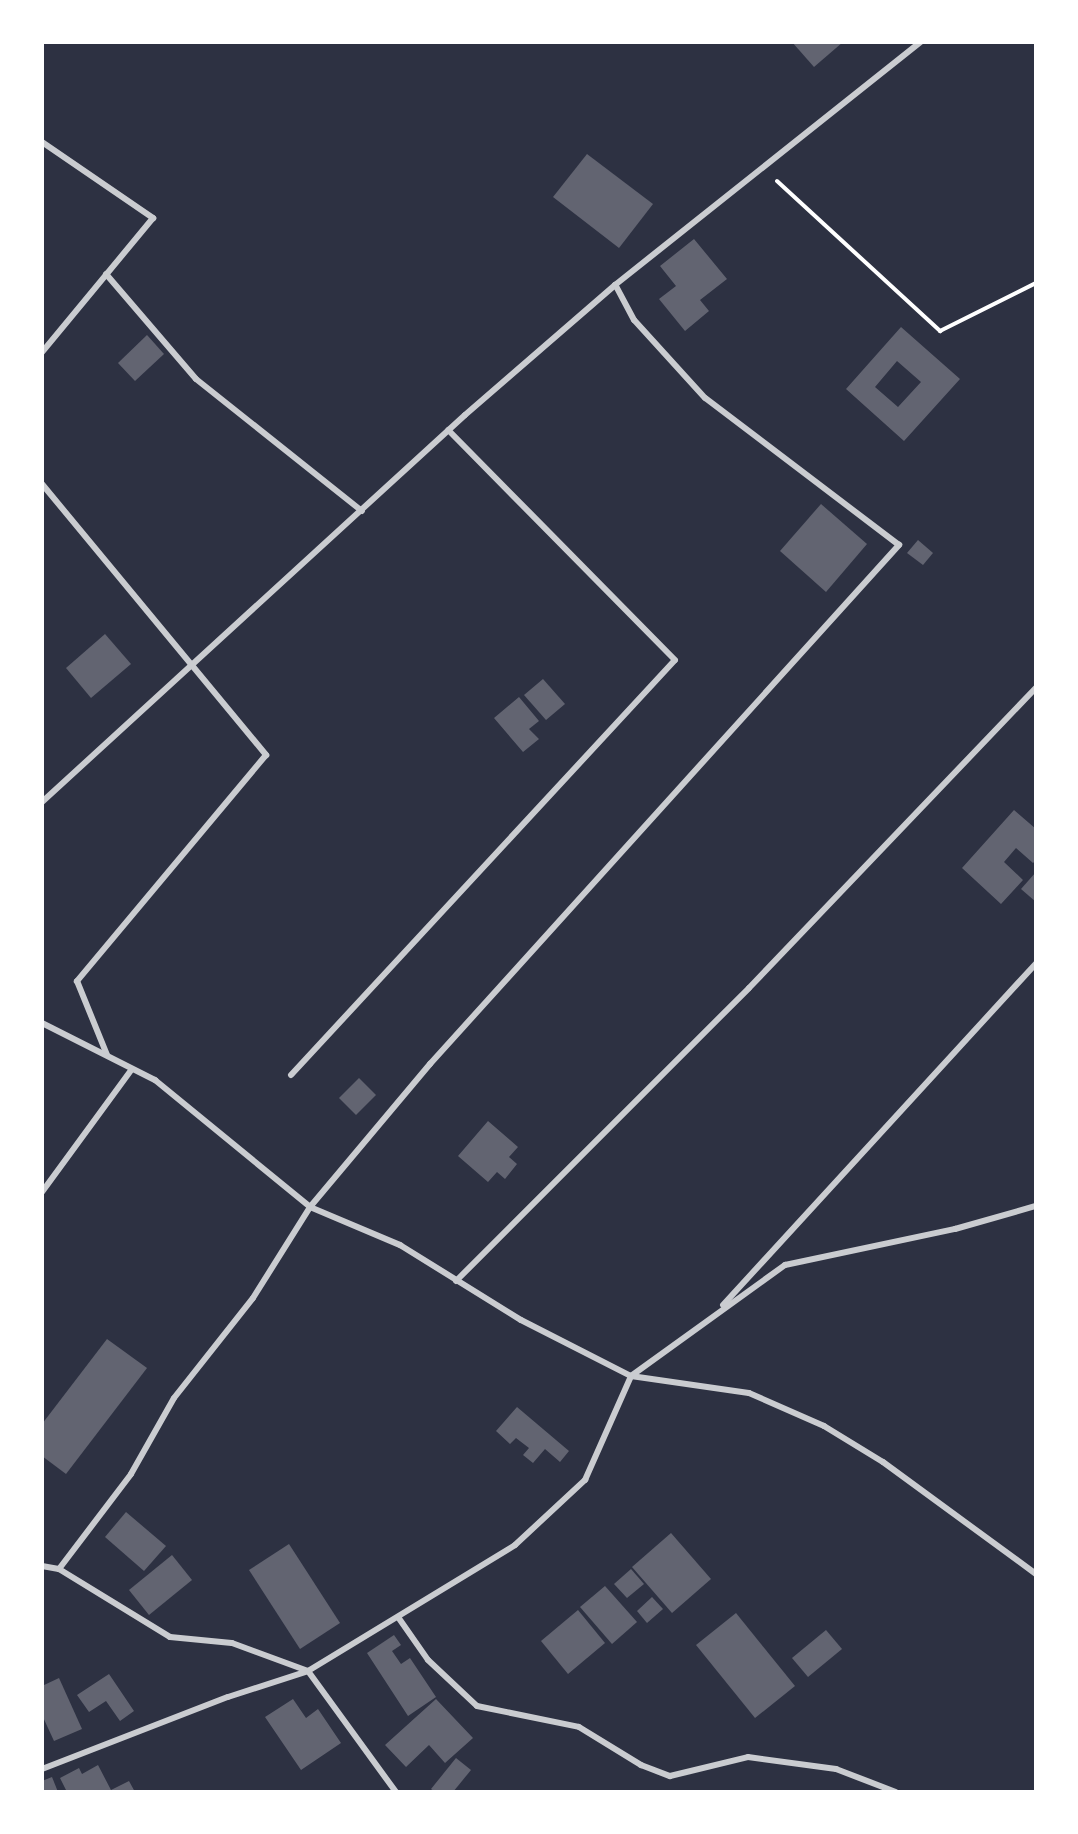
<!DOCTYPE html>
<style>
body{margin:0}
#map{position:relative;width:1078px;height:1834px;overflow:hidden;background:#2d3142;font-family:"Source Sans 3",sans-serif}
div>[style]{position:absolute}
.building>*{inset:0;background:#626471}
.path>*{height:4px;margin:-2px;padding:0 2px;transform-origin:2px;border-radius:2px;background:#fff}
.minor>*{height:6px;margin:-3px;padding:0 3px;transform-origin:3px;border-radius:3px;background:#caccd0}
span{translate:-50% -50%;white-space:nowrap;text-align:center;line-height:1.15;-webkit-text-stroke:6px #fff;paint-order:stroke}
.frame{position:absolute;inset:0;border:44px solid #fff;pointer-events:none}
</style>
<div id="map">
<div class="building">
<i style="clip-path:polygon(792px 42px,843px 42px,814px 67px)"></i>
<i style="clip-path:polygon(587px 154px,653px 204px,619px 248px,553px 197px)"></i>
<i style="clip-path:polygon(694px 239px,727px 279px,700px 300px,709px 311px,685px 331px,659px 299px,676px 286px,660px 266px)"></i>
<i style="clip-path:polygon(evenodd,901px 327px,960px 379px,904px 441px,846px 389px,901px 327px,897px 361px,921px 382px,898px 407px,875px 387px,897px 361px)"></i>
<i style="clip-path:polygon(147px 335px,164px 354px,135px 381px,118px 363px)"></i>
<i style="clip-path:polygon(821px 504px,867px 544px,826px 592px,780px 551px)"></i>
<i style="clip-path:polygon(918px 540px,933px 553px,923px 565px,907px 553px)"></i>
<i style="clip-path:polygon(105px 634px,131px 664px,91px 698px,66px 668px)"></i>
<i style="clip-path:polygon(543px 679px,565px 704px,546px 720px,524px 695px)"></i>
<i style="clip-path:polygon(519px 697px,539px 721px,529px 729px,539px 739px,523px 752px,494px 718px)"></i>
<i style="clip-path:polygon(1014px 810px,1036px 829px,1036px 860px,1033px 863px,1016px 848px,1004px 862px,1023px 880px,1001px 904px,962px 868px)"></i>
<i style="clip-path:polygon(1036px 872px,1036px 902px,1021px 889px)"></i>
<i style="clip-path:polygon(359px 1078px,376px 1095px,356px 1115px,339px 1098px)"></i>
<i style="clip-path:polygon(488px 1121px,518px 1147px,509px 1157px,517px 1164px,505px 1179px,497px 1172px,488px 1182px,458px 1156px)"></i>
<i style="clip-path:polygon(107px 1339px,147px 1368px,66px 1474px,42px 1456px,42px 1424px)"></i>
<i style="clip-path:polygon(517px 1407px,569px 1451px,560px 1462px,545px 1449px,533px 1463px,523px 1455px,529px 1448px,516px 1438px,510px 1444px,496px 1431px)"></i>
<i style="clip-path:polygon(126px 1512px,166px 1546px,144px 1571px,105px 1537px)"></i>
<i style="clip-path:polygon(671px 1533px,711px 1579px,672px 1613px,632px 1567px)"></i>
<i style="clip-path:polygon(289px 1544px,340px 1623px,300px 1649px,249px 1570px)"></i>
<i style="clip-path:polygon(172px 1555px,192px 1580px,149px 1615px,129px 1590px)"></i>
<i style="clip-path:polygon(631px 1569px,644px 1584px,627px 1598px,614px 1584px)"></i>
<i style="clip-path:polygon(605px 1586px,637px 1622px,612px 1644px,580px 1607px)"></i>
<i style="clip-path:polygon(652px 1597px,663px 1609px,647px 1623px,637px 1611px)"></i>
<i style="clip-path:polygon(578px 1610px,605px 1643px,568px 1674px,541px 1641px)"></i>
<i style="clip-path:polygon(736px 1613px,795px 1686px,755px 1718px,696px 1645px)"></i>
<i style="clip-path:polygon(826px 1630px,842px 1649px,808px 1677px,792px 1658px)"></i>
<i style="clip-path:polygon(394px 1635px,401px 1645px,392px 1651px,401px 1664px,410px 1658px,436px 1697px,408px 1716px,367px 1653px)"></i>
<i style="clip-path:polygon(109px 1674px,134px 1711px,120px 1721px,106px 1701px,89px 1712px,77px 1695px)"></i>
<i style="clip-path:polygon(59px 1678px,82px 1729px,54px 1741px,42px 1715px,42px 1686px)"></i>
<i style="clip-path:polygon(293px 1699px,306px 1718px,318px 1709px,341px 1743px,301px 1770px,265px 1717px)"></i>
<i style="clip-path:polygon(436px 1699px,473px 1738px,445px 1763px,429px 1745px,406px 1767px,385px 1745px)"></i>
<i style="clip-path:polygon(456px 1758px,471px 1770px,453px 1792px,435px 1792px,431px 1789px)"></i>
<i style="clip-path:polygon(98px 1765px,111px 1790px,129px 1781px,135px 1792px,67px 1792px,60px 1778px,79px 1768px,82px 1774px)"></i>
<i style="clip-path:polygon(52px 1777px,58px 1792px,42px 1792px,42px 1781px)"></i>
</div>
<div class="path">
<i style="left:777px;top:181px;width:222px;rotate:42.6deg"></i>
<i style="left:940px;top:331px;width:107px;rotate:-26.6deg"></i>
</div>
<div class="minor">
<i style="left:42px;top:142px;width:135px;rotate:34.4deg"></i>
<i style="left:153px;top:218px;width:174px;rotate:129.6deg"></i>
<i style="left:106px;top:274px;width:138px;rotate:49.4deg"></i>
<i style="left:196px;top:379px;width:212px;rotate:38.5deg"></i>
<i style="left:42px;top:484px;width:352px;rotate:50.4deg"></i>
<i style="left:266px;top:755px;width:295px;rotate:129.9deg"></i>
<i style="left:77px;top:981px;width:80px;rotate:67.9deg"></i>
<i style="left:42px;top:802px;width:573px;rotate:-42.46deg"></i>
<i style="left:465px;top:415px;width:198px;rotate:-40.9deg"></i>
<i style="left:615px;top:285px;width:391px;rotate:-38.5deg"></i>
<i style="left:42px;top:1023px;width:127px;rotate:26.8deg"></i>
<i style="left:155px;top:1080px;width:200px;rotate:39.3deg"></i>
<i style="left:310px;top:1207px;width:98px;rotate:22.9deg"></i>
<i style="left:400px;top:1245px;width:142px;rotate:31.8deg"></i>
<i style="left:521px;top:1320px;width:123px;rotate:27deg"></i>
<i style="left:631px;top:1376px;width:119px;rotate:8.2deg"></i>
<i style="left:749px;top:1393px;width:82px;rotate:23.7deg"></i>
<i style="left:824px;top:1426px;width:69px;rotate:31.4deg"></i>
<i style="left:883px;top:1462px;width:190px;rotate:36.2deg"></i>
<i style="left:291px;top:1075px;width:565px;rotate:-47.22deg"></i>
<i style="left:675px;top:660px;width:323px;rotate:-134.6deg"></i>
<i style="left:42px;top:1192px;width:152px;rotate:-53.8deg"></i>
<i style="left:456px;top:1281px;width:414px;rotate:-45deg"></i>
<i style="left:749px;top:988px;width:415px;rotate:-46.3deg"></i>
<i style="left:723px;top:1305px;width:464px;rotate:-47.5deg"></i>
<i style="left:42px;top:1566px;width:17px;rotate:10deg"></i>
<i style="left:59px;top:1569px;width:130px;rotate:31.5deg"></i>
<i style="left:170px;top:1637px;width:62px;rotate:5.5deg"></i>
<i style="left:232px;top:1643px;width:81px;rotate:20.2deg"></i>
<i style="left:308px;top:1671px;width:150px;rotate:54deg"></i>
<i style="left:59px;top:1569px;width:119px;rotate:-52.8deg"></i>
<i style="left:131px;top:1474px;width:87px;rotate:-60.5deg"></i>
<i style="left:174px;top:1398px;width:127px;rotate:-51.7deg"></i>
<i style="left:253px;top:1298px;width:107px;rotate:-57.9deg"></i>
<i style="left:310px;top:1207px;width:187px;rotate:-50deg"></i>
<i style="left:430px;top:1064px;width:700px;rotate:-47.9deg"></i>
<i style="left:899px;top:545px;width:243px;rotate:-142.8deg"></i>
<i style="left:705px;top:398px;width:105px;rotate:-132.3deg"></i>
<i style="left:634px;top:320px;width:40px;rotate:-118deg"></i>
<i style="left:398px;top:1617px;width:52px;rotate:55.1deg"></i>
<i style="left:428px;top:1660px;width:67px;rotate:43.2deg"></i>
<i style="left:477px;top:1706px;width:104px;rotate:11.6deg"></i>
<i style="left:579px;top:1727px;width:73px;rotate:31.5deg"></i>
<i style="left:641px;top:1765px;width:31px;rotate:21deg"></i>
<i style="left:670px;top:1776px;width:80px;rotate:-13.7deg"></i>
<i style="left:748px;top:1757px;width:89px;rotate:7.8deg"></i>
<i style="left:836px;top:1769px;width:64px;rotate:21deg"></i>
<i style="left:42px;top:1769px;width:199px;rotate:-21.2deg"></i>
<i style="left:228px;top:1697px;width:84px;rotate:-18deg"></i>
<i style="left:308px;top:1671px;width:242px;rotate:-31.3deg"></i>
<i style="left:515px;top:1545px;width:96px;rotate:-42.9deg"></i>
<i style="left:585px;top:1480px;width:114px;rotate:-66.1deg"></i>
<i style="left:631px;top:1376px;width:190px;rotate:-35.8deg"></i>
<i style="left:785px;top:1265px;width:174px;rotate:-12deg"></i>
<i style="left:955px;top:1229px;width:84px;rotate:-15.9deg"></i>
</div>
<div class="frame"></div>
</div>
